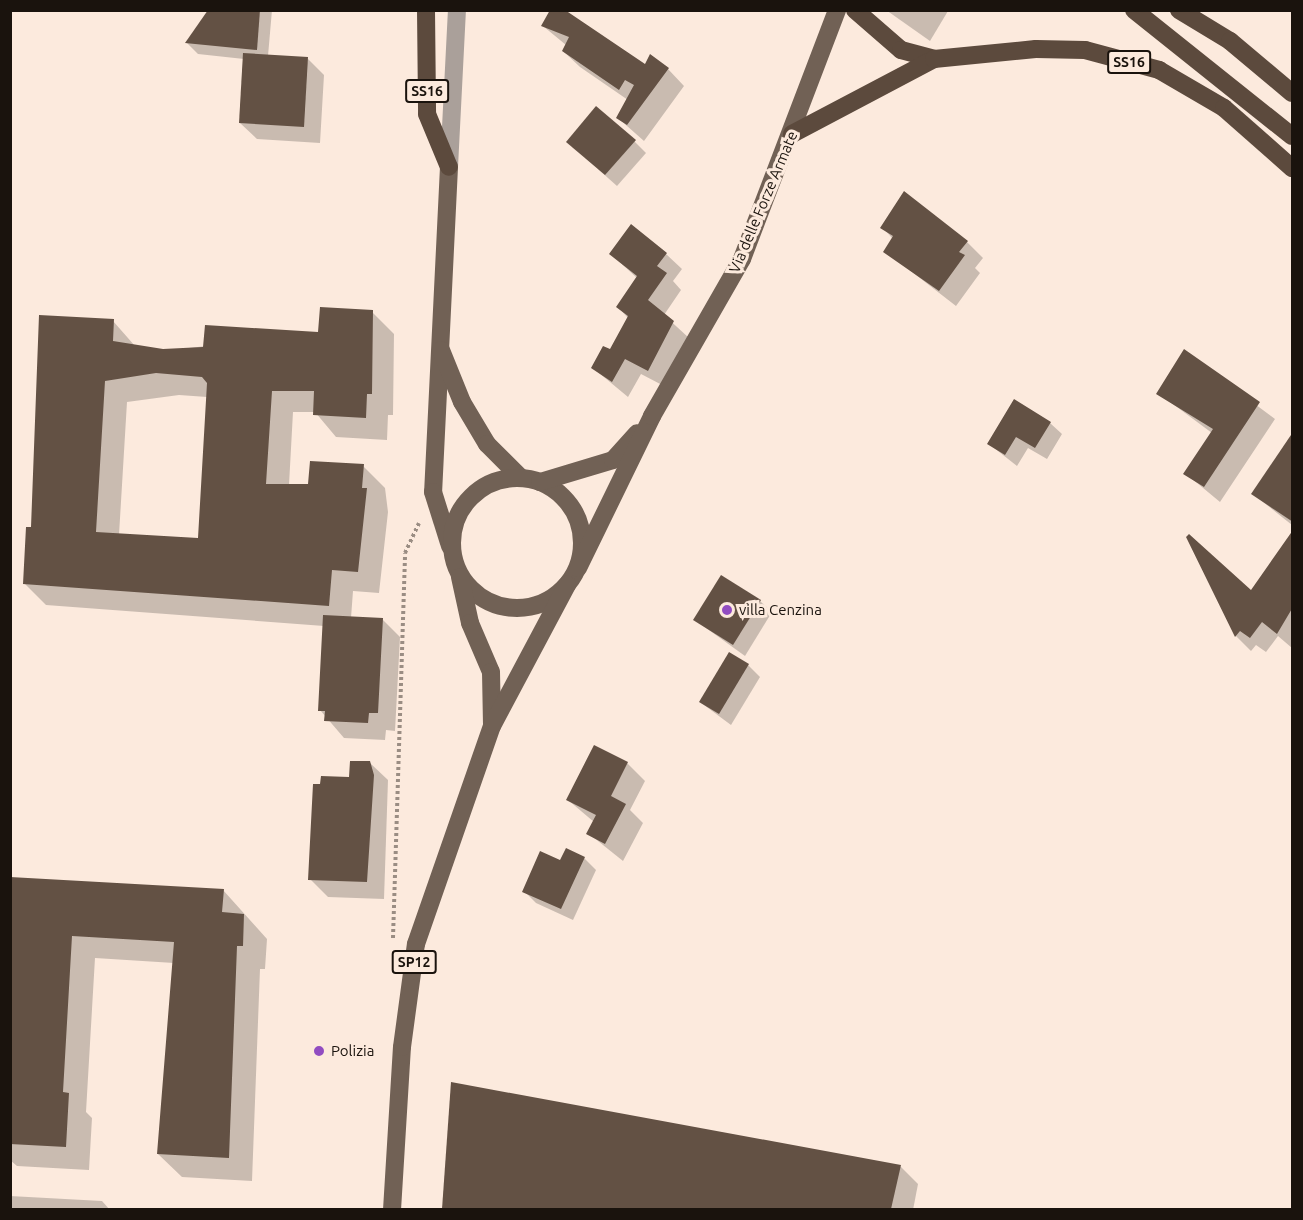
<!DOCTYPE html>
<style>
body{margin:0}
#map{position:relative;width:1303px;height:1220px;overflow:hidden;background:#fceadd;font-family:Ubuntu,sans-serif}
div>[style]{position:absolute}
.shadow>*{inset:0;background:#0003}
.building>*{inset:0;background:#635144}
.path>*{height:4px;margin-top:-2px;transform-origin:0;background:repeating-linear-gradient(90deg,#9a8d83 0 3px,transparent 0 6px)}
.minor>*{height:18px;margin:-9px;padding:0 9px;transform-origin:9px;border-radius:9px;background:#aaa09a}
.major>*{height:18px;margin:-9px;padding:0 9px;transform-origin:9px;border-radius:9px;background:#716155}
.major>.ring{margin:-9px;padding:0;box-sizing:content-box;background:none;border:18px solid #716155;border-radius:50%}
.highway>*{height:18px;margin:-9px;padding:0 9px;transform-origin:9px;border-radius:9px;background:#5c4a3d}
.dots>*{width:16px;height:16px;translate:-50% -50%;box-sizing:border-box;border:3px solid #fceadd;border-radius:50%}
span{translate:-50% -50%;white-space:nowrap;text-align:center;line-height:1.15;-webkit-text-stroke:6px #fceadd;paint-order:stroke}
.shield-label span{padding:2px 4px;background:#fceadd;border:2px solid;border-radius:4px;-webkit-text-stroke-width:0}
.shield-label{font-size:14px;color:#1a130d;font-weight:700}
.street-label{font-size:15px;color:#1a130d}
.poi-label{font-size:15px;color:#1a130d}
.left{translate:0 -50%;text-align:left}
.frame{position:absolute;inset:0;border:12px solid #1a130d;pointer-events:none}
</style>
<div id="map">
<div class="shadow">
<i style="clip-path:polygon(210px 10px,272px 10px,268px 56px,308px 59px,324px 75px,320px 143px,257px 139px,240px 123px,244px 59px,198px 54px,187px 43px)"></i>
<i style="clip-path:polygon(886px 10px,947px 10px,948px 11px,930px 41px)"></i>
<i style="clip-path:polygon(543px 26px,645px 66px,668px 69px,684px 86px,644px 141px,618px 118px,628px 100px,580px 67px,563px 51px,566px 45px)"></i>
<i style="clip-path:polygon(634px 141px,646px 153px,617px 186px,580px 153px)"></i>
<i style="clip-path:polygon(882px 227px,967px 242px,983px 258px,975px 268px,980px 273px,956px 306px,885px 251px,893px 239px)"></i>
<i style="clip-path:polygon(611px 254px,666px 254px,682px 269px,673px 281px,681px 290px,664px 315px,689px 338px,664px 386px,641px 374px,628px 397px,593px 368px,611px 351px,628px 318px,618px 307px,637px 278px)"></i>
<i style="clip-path:polygon(evenodd,372px 312px,394px 334px,393px 415px,388px 415px,387px 440px,336px 437px,315px 412px,293px 412px,289px 485px,310px 485px,363px 466px,385px 488px,388px 512px,379px 593px,353px 591px,351px 618px,382px 619px,400px 637px,395px 731px,386px 730px,385px 740px,344px 738px,320px 710px,324px 626px,46px 605px,24px 583px,32px 529px,113px 321px,135px 346px,163px 351px,320px 333px,372px 312px,179px 395px,207px 397px,199px 540px,119px 535px,127px 402px,179px 395px)"></i>
<i style="clip-path:polygon(1185px 352px,1275px 419px,1220px 502px,1185px 473px,1212px 433px,1158px 393px)"></i>
<i style="clip-path:polygon(1050px 423px,1062px 434px,1047px 459px,1028px 448px,1017px 466px,989px 444px)"></i>
<i style="clip-path:polygon(1292px 434px,1292px 525px,1253px 494px)"></i>
<i style="clip-path:polygon(1292px 533px,1292px 648px,1278px 636px,1266px 652px,1256px 645px,1251px 651px,1236px 636px,1188px 537px,1251px 593px)"></i>
<i style="clip-path:polygon(760px 601px,772px 612px,745px 656px,695px 620px)"></i>
<i style="clip-path:polygon(748px 665px,760px 677px,731px 725px,700px 702px)"></i>
<i style="clip-path:polygon(595px 747px,627px 763px,645px 781px,630px 810px,643px 823px,623px 861px,588px 833px,594px 822px,568px 800px)"></i>
<i style="clip-path:polygon(370px 763px,388px 780px,384px 899px,328px 897px,310px 879px,350px 779px)"></i>
<i style="clip-path:polygon(584px 858px,596px 870px,573px 920px,536px 903px,524px 891px,561px 862px)"></i>
<i style="clip-path:polygon(10px 878px,223px 890px,267px 939px,265px 969px,260px 969px,252px 1181px,182px 1177px,158px 1154px,174px 963px,95px 958px,86px 1112px,92px 1118px,89px 1170px,17px 1166px,10px 1160px)"></i>
<i style="clip-path:polygon(452px 1084px,901px 1167px,918px 1184px,913px 1210px,444px 1210px)"></i>
<i style="clip-path:polygon(10px 1196px,102px 1201px,110px 1210px,10px 1210px)"></i>
</div>
<div class="building">
<i style="clip-path:polygon(208px 10px,260px 10px,257px 50px,185px 43px)"></i>
<i style="clip-path:polygon(550px 10px,565px 10px,645px 64px,650px 54px,669px 68px,627px 125px,616px 118px,634px 85px,625px 80px,619px 90px,562px 51px,569px 37px,541px 26px)"></i>
<i style="clip-path:polygon(243px 53px,308px 57px,304px 127px,239px 123px)"></i>
<i style="clip-path:polygon(596px 106px,636px 140px,605px 175px,566px 142px)"></i>
<i style="clip-path:polygon(904px 191px,968px 241px,959px 252px,965px 255px,939px 291px,883px 252px,893px 236px,880px 228px)"></i>
<i style="clip-path:polygon(631px 224px,667px 253px,657px 266px,667px 273px,648px 300px,674px 321px,648px 371px,625px 359px,612px 382px,591px 368px,603px 346px,610px 349px,628px 316px,616px 307px,637px 276px,609px 254px)"></i>
<i style="clip-path:polygon(evenodd,320px 307px,373px 310px,372px 394px,367px 394px,366px 418px,313px 415px,314px 391px,272px 391px,266px 484px,308px 484px,310px 461px,364px 464px,362px 488px,367px 488px,358px 572px,332px 570px,329px 606px,23px 584px,26px 527px,31px 527px,39px 315px,114px 319px,113px 341px,163px 349px,203px 347px,205px 325px,318px 332px,320px 307px,156px 373px,202px 377px,207px 383px,198px 538px,96px 532px,105px 381px,156px 373px)"></i>
<i style="clip-path:polygon(1184px 349px,1260px 402px,1204px 487px,1183px 474px,1213px 429px,1156px 394px)"></i>
<i style="clip-path:polygon(1014px 399px,1051px 422px,1035px 448px,1016px 437px,1005px 455px,987px 444px)"></i>
<i style="clip-path:polygon(1293px 432px,1293px 522px,1251px 494px)"></i>
<i style="clip-path:polygon(1293px 530px,1293px 607px,1277px 634px,1262px 622px,1250px 638px,1240px 631px,1235px 637px,1186px 537px,1189px 534px,1251px 590px)"></i>
<i style="clip-path:polygon(721px 575px,761px 600px,733px 645px,693px 620px)"></i>
<i style="clip-path:polygon(323px 615px,383px 618px,378px 713px,369px 713px,368px 723px,324px 721px,325px 711px,318px 711px)"></i>
<i style="clip-path:polygon(729px 652px,749px 664px,719px 714px,699px 702px)"></i>
<i style="clip-path:polygon(594px 745px,628px 762px,611px 796px,626px 804px,605px 844px,586px 834px,596px 815px,566px 800px)"></i>
<i style="clip-path:polygon(350px 761px,370px 761px,374px 775px,367px 882px,308px 880px,313px 784px,320px 784px,321px 776px,349px 777px)"></i>
<i style="clip-path:polygon(566px 848px,585px 857px,561px 909px,522px 892px,540px 851px,560px 860px)"></i>
<i style="clip-path:polygon(10px 877px,224px 889px,222px 912px,244px 914px,243px 946px,237px 946px,229px 1158px,157px 1154px,174px 942px,72px 936px,63px 1092px,69px 1093px,66px 1147px,10px 1144px)"></i>
<i style="clip-path:polygon(451px 1082px,901px 1165px,891px 1209px,442px 1209px)"></i>
</div>
<div class="path">
<i style="left:393px;top:938px;width:385px;rotate:-88.2deg"></i>
<i style="left:405px;top:553px;width:33px;rotate:-65deg"></i>
</div>
<div class="minor">
<i style="left:449px;top:167px;width:157px;rotate:-87.1deg"></i>
</div>
<div class="major">
<i style="left:449px;top:167px;width:325px;rotate:92.8deg"></i>
<i style="left:433px;top:492px;width:57px;rotate:72.5deg"></i>
<i style="left:441px;top:350px;width:56px;rotate:68deg"></i>
<i style="left:462px;top:402px;width:49px;rotate:59.2deg"></i>
<i style="left:487px;top:444px;width:48px;rotate:45deg"></i>
<i class="ring" style="left:452px;top:478px;width:112px;height:112px"></i>
<i style="left:540px;top:482px;width:76px;rotate:-16.8deg"></i>
<i style="left:613px;top:460px;width:36px;rotate:-48deg"></i>
<i style="left:578px;top:568px;width:169px;rotate:-64deg"></i>
<i style="left:652px;top:416px;width:181px;rotate:-60.2deg"></i>
<i style="left:742px;top:259px;width:267px;rotate:-69.1deg"></i>
<i style="left:460px;top:577px;width:47px;rotate:77.7deg"></i>
<i style="left:470px;top:623px;width:53px;rotate:66.8deg"></i>
<i style="left:491px;top:672px;width:52px;rotate:88.9deg"></i>
<i style="left:392px;top:1210px;width:163px;rotate:-86.5deg"></i>
<i style="left:402px;top:1047px;width:104px;rotate:-82.3deg"></i>
<i style="left:416px;top:944px;width:231px;rotate:-70.8deg"></i>
<i style="left:492px;top:726px;width:160px;rotate:-62deg"></i>
</div>
<div class="highway">
<i style="left:426px;top:10px;width:104px;rotate:89.4deg"></i>
<i style="left:427px;top:114px;width:57px;rotate:67.5deg"></i>
<i style="left:855px;top:10px;width:61px;rotate:41deg"></i>
<i style="left:901px;top:50px;width:34px;rotate:15deg"></i>
<i style="left:1134px;top:10px;width:202px;rotate:38.6deg"></i>
<i style="left:1179px;top:10px;width:60px;rotate:31.3deg"></i>
<i style="left:1230px;top:41px;width:81px;rotate:40deg"></i>
<i style="left:792px;top:134px;width:161px;rotate:-27.8deg"></i>
<i style="left:934px;top:59px;width:102px;rotate:-5.6deg"></i>
<i style="left:1036px;top:49px;width:49px;rotate:1.2deg"></i>
<i style="left:1085px;top:50px;width:77px;rotate:15.1deg"></i>
<i style="left:1159px;top:70px;width:75px;rotate:30.3deg"></i>
<i style="left:1224px;top:108px;width:91px;rotate:41.4deg"></i>
</div>
<div class="dots">
<i style="left:727px;top:610px;background:#914cc1"></i>
<i style="left:319px;top:1051px;background:#914cc1"></i>
</div>
<div class="shield-label">
<span style="left:1129px;top:62px">SS16</span>
<span style="left:427px;top:91px">SS16</span>
<span style="left:414px;top:962px">SP12</span>
</div>
<div class="street-label">
<span style="left:763px;top:202px;rotate:-67deg">Via delle Forze Armate</span>
</div>
<div class="poi-label">
<span class="left" style="left:739px;top:610px">villa Cenzina</span>
<span class="left" style="left:331px;top:1051px">Polizia</span>
</div>
<div class="frame"></div>
</div>
